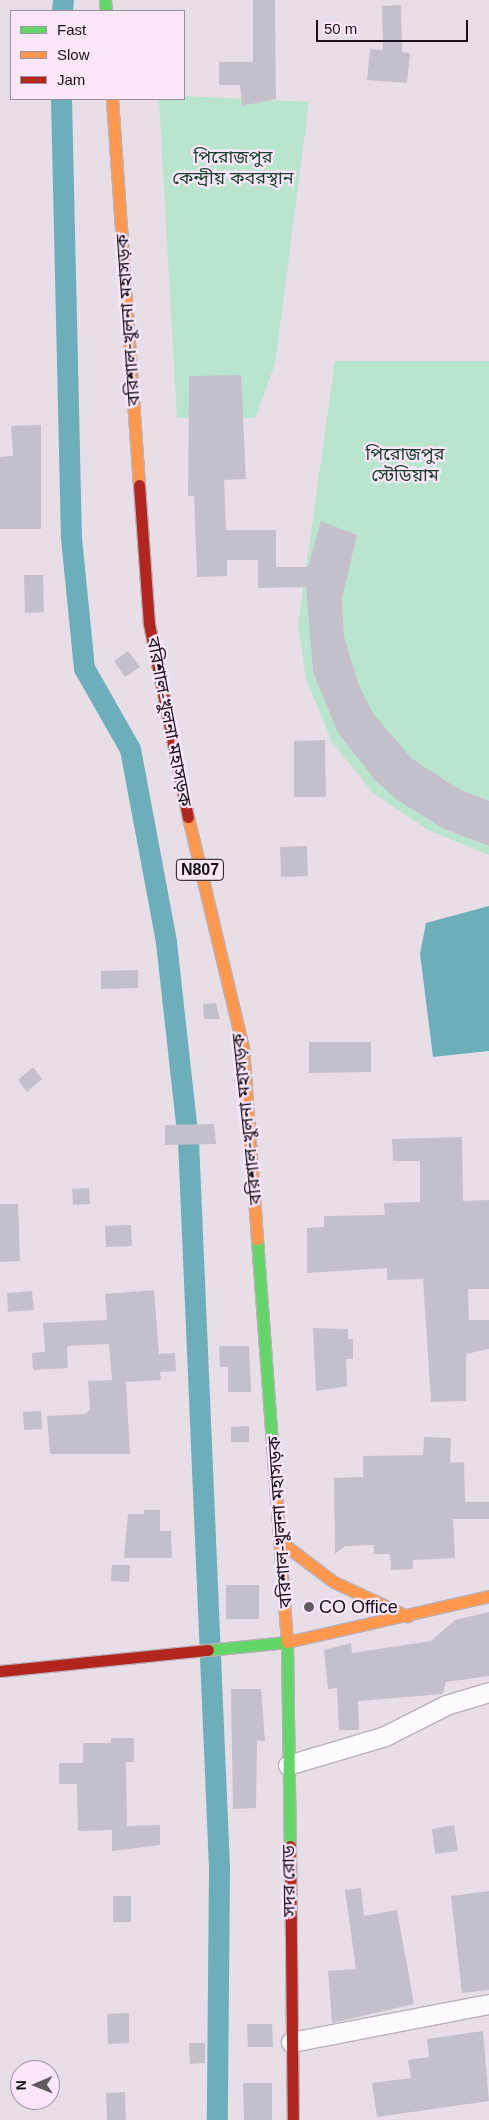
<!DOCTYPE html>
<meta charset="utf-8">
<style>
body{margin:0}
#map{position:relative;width:489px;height:2120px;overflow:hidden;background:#e8dee8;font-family:Helvetica,"Noto Sans Bengali",sans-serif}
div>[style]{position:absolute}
.green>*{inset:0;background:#b9e4cd}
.water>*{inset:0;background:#6caeba}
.canal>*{height:21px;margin:-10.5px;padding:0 10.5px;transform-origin:10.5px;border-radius:10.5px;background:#6caeba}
.building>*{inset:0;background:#c4c0c9}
.roads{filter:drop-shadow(1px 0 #b9b1b9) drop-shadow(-1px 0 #b9b1b9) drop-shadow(0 1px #b9b1b9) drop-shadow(0 -1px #b9b1b9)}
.street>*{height:19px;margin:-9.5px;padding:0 9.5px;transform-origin:9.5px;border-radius:9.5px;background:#fcfafc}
.fast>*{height:11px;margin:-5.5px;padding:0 5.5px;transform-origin:5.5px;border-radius:5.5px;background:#63d668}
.slow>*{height:11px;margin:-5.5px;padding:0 5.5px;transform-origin:5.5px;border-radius:5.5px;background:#ff974d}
.jam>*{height:11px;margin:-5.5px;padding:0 5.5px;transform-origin:5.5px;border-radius:5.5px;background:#b3261e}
.dots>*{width:14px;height:14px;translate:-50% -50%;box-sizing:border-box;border:2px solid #f9e7f9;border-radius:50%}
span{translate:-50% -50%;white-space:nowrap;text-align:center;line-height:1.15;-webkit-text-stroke:4.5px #f9e7f9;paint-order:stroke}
.shield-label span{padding:1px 4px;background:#f9e7f9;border:1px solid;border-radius:4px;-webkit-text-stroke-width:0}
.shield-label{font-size:16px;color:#191319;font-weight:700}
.park-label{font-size:18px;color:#193f2b}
.street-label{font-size:18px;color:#191319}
.poi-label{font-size:18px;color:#191319}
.left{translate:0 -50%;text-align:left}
.legend{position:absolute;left:10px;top:10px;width:175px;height:90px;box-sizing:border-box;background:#f9e7f9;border:1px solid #9f929f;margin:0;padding:6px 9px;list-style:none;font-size:15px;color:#191319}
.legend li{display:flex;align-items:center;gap:10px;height:25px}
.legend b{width:25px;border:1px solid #9f929f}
.north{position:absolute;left:10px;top:2060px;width:50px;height:50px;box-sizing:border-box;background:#f9e7f9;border:1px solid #9f929f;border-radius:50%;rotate:269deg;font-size:14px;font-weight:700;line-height:20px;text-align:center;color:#191319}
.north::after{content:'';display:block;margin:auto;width:18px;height:22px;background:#615a61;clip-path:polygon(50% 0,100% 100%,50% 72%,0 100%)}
.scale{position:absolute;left:316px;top:20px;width:152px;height:22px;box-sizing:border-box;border:2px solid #191319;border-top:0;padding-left:6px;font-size:15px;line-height:18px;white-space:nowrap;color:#191319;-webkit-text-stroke:4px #f9e7f9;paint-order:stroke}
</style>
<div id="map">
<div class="green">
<i style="clip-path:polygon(184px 96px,309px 102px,275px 364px,255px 418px,177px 418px,159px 99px)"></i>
<i style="clip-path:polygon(335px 361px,489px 361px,489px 801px,457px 788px,411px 758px,373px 713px,358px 683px,344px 636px,342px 599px,357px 535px,321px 522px,306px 580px,313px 672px,342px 739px,397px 800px,444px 829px,489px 846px,489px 855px,428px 830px,373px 793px,332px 742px,306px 678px,298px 625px)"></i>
</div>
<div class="water">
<i style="clip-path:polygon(489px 906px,489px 1051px,433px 1057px,420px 954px,426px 923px)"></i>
</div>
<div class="canal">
<i style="left:62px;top:11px;width:11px;rotate:-85deg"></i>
<i style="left:61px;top:99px;width:439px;rotate:88.7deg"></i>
<i style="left:71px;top:538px;width:131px;rotate:84.3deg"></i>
<i style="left:84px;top:668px;width:93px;rotate:60.4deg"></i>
<i style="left:130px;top:749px;width:196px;rotate:79.4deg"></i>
<i style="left:166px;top:942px;width:199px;rotate:83.7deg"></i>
<i style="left:188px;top:1140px;width:729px;rotate:87.56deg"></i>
<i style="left:219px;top:1868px;width:252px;rotate:90.5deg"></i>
</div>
<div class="building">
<i style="clip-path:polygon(253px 0,275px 0,276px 99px,242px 106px,240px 85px,219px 85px,219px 62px,253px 62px)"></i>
<i style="clip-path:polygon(401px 5px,402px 52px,410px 53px,407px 83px,367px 80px,370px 49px,383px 50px,382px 6px)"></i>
<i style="clip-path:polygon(241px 375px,246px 479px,224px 480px,226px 530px,276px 530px,276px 567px,308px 567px,321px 521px,357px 535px,342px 599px,344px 636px,358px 683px,373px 713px,411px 758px,457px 788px,489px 801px,489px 846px,444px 829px,397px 800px,375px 780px,338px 733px,313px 672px,306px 587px,258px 588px,258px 560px,227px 560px,227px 576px,197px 577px,194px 496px,188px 496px,189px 376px)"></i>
<i style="clip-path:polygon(41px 425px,41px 529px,0 529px,0 457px,13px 456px,11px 426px)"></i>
<i style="clip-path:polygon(24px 575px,43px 575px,44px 612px,25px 613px)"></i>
<i style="clip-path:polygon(128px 651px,140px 667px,125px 677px,114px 661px)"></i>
<i style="clip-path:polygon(325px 740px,326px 797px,294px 797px,294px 741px)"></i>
<i style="clip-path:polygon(307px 846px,308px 876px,281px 877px,280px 847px)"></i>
<i style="clip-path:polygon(138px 970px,138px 988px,101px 989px,101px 971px)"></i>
<i style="clip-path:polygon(216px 1003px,220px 1019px,204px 1019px,203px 1004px)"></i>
<i style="clip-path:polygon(309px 1042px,371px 1042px,371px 1072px,309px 1073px)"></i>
<i style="clip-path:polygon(33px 1067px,42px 1079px,27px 1092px,18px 1080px)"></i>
<i style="clip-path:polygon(214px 1124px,216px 1144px,165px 1145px,165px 1125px)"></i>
<i style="clip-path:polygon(462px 1137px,463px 1201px,489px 1200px,489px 1289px,468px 1289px,469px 1320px,489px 1320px,489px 1349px,466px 1354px,466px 1401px,431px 1402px,423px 1279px,387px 1280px,387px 1268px,307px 1273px,307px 1228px,324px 1227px,324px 1216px,385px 1215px,384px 1203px,420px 1202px,420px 1161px,393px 1161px,392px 1139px)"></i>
<i style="clip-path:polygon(89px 1188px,90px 1204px,73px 1205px,72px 1189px)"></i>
<i style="clip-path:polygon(0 1204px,18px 1204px,20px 1261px,0 1262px)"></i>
<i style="clip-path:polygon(131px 1225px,132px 1246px,106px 1247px,105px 1226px)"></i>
<i style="clip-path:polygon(154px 1290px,159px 1354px,175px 1353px,176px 1371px,160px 1372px,161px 1380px,126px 1382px,130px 1454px,50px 1454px,47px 1416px,86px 1414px,90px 1409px,88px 1381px,112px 1380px,109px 1344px,67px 1346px,68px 1368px,33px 1370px,32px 1353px,45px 1352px,43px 1323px,107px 1320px,105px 1294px)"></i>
<i style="clip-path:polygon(32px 1291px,34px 1310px,8px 1312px,7px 1293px)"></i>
<i style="clip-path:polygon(313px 1328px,348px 1329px,348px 1339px,353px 1339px,353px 1359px,346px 1359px,347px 1386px,316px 1391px)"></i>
<i style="clip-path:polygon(219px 1346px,249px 1346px,251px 1392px,228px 1392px,228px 1367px,220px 1367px)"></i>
<i style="clip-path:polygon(41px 1411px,42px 1429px,24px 1430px,23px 1412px)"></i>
<i style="clip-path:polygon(249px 1426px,249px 1442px,231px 1442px,231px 1427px)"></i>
<i style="clip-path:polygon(424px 1437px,451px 1438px,450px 1463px,464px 1462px,465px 1502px,489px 1502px,489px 1519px,453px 1519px,455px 1558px,413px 1560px,413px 1569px,391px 1570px,390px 1554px,374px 1554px,374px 1545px,345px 1546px,335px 1554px,334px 1478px,363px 1477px,363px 1456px,423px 1455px)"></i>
<i style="clip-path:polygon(144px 1510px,160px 1510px,160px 1531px,171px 1531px,172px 1558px,124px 1558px,128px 1514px,144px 1514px)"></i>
<i style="clip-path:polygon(112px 1565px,130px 1565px,129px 1582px,111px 1581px)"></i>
<i style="clip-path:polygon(226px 1585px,259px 1585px,259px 1619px,226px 1619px)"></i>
<i style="clip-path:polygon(489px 1612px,489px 1676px,446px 1682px,443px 1694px,358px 1701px,359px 1730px,339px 1730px,337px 1688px,328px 1689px,324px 1650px,351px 1643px,352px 1653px,431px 1641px,455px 1620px)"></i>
<i style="clip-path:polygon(231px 1689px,261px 1689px,265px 1741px,257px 1741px,256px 1808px,233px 1809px)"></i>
<i style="clip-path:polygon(111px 1738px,134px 1738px,134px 1762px,126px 1762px,127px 1826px,160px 1825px,160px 1845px,112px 1851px,112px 1830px,78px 1831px,77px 1784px,59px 1784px,59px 1763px,83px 1763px,83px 1743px,111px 1743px)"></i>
<i style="clip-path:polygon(454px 1825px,458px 1851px,435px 1854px,432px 1829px)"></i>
<i style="clip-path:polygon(361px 1888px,364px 1916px,397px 1910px,414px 2004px,332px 2023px,328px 1971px,356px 1969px,345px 1890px)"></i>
<i style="clip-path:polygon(489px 1891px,489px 1990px,462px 1993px,451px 1896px)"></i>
<i style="clip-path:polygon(113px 1896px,131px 1896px,131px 1922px,113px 1922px)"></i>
<i style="clip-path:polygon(129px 2013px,129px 2043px,108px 2044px,107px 2014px)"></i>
<i style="clip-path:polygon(247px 2024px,272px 2024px,273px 2047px,248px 2047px)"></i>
<i style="clip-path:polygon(483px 2031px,489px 2101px,377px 2117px,372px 2083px,411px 2078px,408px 2060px,429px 2057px,427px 2039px)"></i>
<i style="clip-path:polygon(189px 2043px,205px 2043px,205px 2063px,190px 2064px)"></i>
<i style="clip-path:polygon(243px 2083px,272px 2083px,272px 2120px,244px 2120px)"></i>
<i style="clip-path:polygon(125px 2092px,126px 2120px,107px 2120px,106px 2093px)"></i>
</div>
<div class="roads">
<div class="street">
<i style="left:288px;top:1765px;width:101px;rotate:-16.6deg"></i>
<i style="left:385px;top:1736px;width:68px;rotate:-26.9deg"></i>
<i style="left:446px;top:1705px;width:45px;rotate:-16.8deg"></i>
<i style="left:291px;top:2042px;width:202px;rotate:-10.9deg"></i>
</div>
<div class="fast">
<i style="left:105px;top:0;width:11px;rotate:85deg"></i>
<i style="left:257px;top:1239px;width:245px;rotate:85.8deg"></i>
<i style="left:208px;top:1650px;width:79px;rotate:-5.8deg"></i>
<i style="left:287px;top:1642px;width:204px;rotate:89.2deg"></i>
</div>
<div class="slow">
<i style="left:112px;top:99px;width:387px;rotate:86deg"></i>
<i style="left:188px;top:817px;width:237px;rotate:76.6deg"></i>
<i style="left:243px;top:1048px;width:192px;rotate:85.8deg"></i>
<i style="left:275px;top:1483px;width:159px;rotate:85.7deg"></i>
<i style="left:287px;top:1642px;width:207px;rotate:-12.8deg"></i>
<i style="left:282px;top:1543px;width:65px;rotate:36.9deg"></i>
<i style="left:334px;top:1582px;width:81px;rotate:25deg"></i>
</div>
<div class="jam">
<i style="left:139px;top:485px;width:139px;rotate:85.9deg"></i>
<i style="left:149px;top:624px;width:197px;rotate:78.6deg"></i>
<i style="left:0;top:1671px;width:209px;rotate:-5.8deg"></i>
<i style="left:290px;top:1846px;width:274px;rotate:89.4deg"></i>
</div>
</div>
<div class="dots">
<i style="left:309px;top:1607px;background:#615a61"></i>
</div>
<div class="shield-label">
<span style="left:200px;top:870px">N807</span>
</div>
<div class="park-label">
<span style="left:233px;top:168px">পিরোজপুর<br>কেন্দ্রীয় কবরস্থান</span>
<span style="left:405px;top:465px">পিরোজপুর<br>স্টেডিয়াম</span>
</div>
<div class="street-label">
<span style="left:128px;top:320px;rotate:-94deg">বরিশাল-খুলনা মহাসড়ক</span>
<span style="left:169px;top:722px;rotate:79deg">বরিশাল-খুলনা মহাসড়ক</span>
<span style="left:247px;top:1119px;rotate:-96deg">বরিশাল-খুলনা মহাসড়ক</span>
<span style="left:280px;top:1522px;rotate:-94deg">বরিশাল-খুলনা মহাসড়ক</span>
<span style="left:289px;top:1881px;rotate:-91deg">সদর রোড</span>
</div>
<div class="poi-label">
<span class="left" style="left:319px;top:1607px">CO Office</span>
</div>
<ul class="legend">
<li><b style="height:6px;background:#63d668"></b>Fast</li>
<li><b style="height:6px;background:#ff974d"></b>Slow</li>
<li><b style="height:6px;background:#b3261e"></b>Jam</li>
</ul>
<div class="north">N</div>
<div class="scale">50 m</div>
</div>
